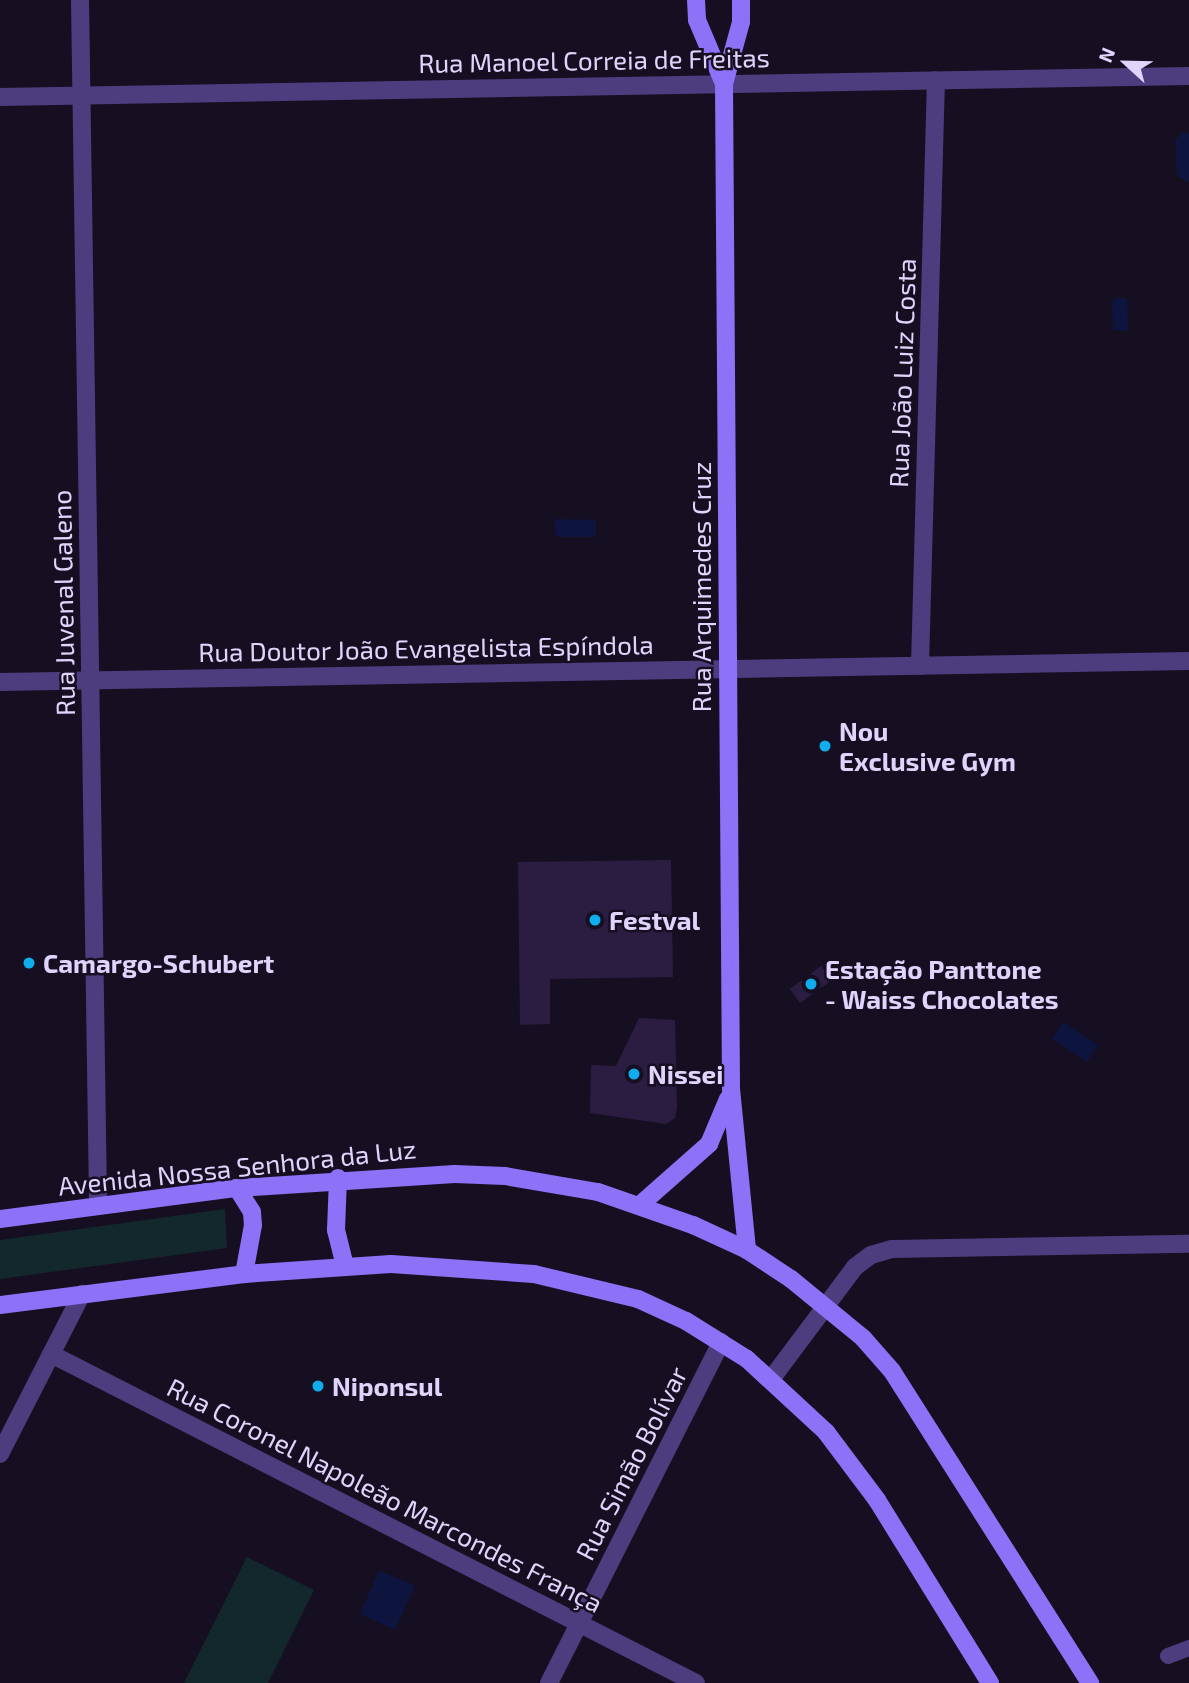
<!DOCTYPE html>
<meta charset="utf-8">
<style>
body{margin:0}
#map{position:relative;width:1189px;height:1683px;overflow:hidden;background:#160f22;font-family:"Exo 2",sans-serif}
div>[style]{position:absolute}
.green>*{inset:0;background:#13282c}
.water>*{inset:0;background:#0d153e}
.building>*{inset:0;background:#2b1d42}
.lane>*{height:16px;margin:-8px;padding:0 8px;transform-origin:8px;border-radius:8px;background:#4c3d7e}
.street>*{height:18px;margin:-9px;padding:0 9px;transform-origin:9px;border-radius:9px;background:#4c3d7e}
.secondary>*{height:18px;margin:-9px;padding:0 9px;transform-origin:9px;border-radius:9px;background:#8d71f6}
.dots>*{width:19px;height:19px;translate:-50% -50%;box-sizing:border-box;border:4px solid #160f22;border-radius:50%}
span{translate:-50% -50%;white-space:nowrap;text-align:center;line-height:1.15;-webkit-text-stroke:5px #160f22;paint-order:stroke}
.street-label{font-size:26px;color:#e0d4fc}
.poi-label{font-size:26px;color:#e0d4fc;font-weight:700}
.left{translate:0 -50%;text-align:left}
.north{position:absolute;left:1091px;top:28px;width:70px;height:70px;-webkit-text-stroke:5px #160f22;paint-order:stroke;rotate:292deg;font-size:19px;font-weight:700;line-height:28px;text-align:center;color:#e0d4fc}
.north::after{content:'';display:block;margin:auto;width:24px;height:32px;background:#e0d4fc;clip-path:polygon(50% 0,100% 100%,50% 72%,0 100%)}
</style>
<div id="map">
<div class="green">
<i style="clip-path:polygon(225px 1209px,227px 1248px,0 1279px,0 1240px)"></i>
<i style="clip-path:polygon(247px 1557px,314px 1590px,268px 1683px,184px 1683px)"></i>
</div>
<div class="water">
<i style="clip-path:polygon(1182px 133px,1189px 133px,1189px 182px,1177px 176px,1175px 140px)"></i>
<i style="clip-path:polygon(1118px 297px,1127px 299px,1128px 331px,1113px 330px,1112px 301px)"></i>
<i style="clip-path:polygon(555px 519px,596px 520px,596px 537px,560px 537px,555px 534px)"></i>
<i style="clip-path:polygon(1063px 1022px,1098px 1045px,1087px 1062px,1052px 1039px)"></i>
<i style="clip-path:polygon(379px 1570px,415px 1586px,395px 1630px,360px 1614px)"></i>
</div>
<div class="building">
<i style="clip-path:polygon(671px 860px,673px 977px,550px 979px,550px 1024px,520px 1025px,518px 862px)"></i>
<i style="clip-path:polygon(821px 966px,832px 980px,800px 1003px,790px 989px)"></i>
<i style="clip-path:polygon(639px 1018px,675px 1020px,677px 1107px,675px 1118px,666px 1124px,590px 1113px,591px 1065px,616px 1066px)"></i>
</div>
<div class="lane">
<i style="left:1168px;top:1656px;width:22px;rotate:-21deg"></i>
</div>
<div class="street">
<i style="left:80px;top:0;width:1206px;rotate:89.14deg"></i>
<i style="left:0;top:97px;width:1189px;rotate:-1.01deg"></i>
<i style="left:920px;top:666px;width:586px;rotate:-88.44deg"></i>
<i style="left:0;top:682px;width:1189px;rotate:-1.01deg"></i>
<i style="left:51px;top:1354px;width:724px;rotate:27.03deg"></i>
<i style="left:772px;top:1378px;width:139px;rotate:-53.2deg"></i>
<i style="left:855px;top:1267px;width:20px;rotate:-37deg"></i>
<i style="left:871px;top:1255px;width:22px;rotate:-16deg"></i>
<i style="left:892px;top:1249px;width:297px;rotate:-1deg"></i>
<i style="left:0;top:1454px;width:180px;rotate:-62.9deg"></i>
<i style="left:549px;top:1683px;width:382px;rotate:-63.2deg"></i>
</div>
<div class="secondary">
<i style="left:696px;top:0;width:20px;rotate:87deg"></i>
<i style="left:697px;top:20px;width:69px;rotate:67.1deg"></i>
<i style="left:741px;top:0;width:22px;rotate:90deg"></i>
<i style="left:741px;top:22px;width:64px;rotate:105.3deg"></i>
<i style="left:724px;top:84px;width:1005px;rotate:89.6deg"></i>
<i style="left:731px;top:1089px;width:162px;rotate:84.3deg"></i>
<i style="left:338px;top:1178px;width:52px;rotate:92.2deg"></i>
<i style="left:336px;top:1230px;width:36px;rotate:76deg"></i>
<i style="left:237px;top:1188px;width:28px;rotate:58deg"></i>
<i style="left:252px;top:1212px;width:13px;rotate:86deg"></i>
<i style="left:253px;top:1225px;width:50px;rotate:100.4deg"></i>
<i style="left:641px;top:1204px;width:91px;rotate:-41.4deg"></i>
<i style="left:709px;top:1144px;width:49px;rotate:-67.1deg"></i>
<i style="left:0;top:1219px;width:239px;rotate:-7.5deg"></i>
<i style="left:237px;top:1188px;width:218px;rotate:-3.7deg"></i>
<i style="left:455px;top:1174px;width:50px;rotate:2.3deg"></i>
<i style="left:505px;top:1176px;width:94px;rotate:9.8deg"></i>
<i style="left:598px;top:1192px;width:101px;rotate:19.2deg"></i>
<i style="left:693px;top:1225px;width:60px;rotate:24.8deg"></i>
<i style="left:747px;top:1250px;width:53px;rotate:33.4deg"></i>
<i style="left:791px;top:1279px;width:93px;rotate:39.3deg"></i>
<i style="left:863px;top:1338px;width:44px;rotate:48.7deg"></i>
<i style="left:892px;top:1371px;width:370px;rotate:57.6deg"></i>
<i style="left:0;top:1305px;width:246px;rotate:-7.2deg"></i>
<i style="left:244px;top:1274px;width:147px;rotate:-3.9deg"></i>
<i style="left:391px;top:1264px;width:143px;rotate:4deg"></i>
<i style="left:534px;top:1274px;width:107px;rotate:13.5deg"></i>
<i style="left:638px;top:1299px;width:53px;rotate:24.6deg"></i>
<i style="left:686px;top:1321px;width:72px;rotate:31.9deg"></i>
<i style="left:747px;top:1359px;width:108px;rotate:42.7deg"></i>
<i style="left:826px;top:1432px;width:85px;rotate:53.1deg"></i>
<i style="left:877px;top:1500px;width:215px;rotate:58.3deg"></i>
</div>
<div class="dots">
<i style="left:825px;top:746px;background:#0faded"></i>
<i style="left:595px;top:920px;background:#0faded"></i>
<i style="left:29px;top:963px;background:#0faded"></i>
<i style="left:811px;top:984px;background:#0faded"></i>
<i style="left:634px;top:1074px;background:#0faded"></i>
<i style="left:318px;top:1386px;background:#0faded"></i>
</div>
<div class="street-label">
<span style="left:594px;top:60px;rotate:-1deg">Rua Manoel Correia de Freitas</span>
<span style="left:902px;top:373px;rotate:-88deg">Rua João Luiz Costa</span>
<span style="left:701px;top:587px;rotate:-90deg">Rua Arquimedes Cruz</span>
<span style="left:63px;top:603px;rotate:-91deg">Rua Juvenal Galeno</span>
<span style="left:426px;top:648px;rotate:-1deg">Rua Doutor João Evangelista Espíndola</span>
<span style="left:237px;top:1167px;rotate:-6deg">Avenida Nossa Senhora da Luz</span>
<span style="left:631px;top:1463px;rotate:-63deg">Rua Simão Bolívar</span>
<span style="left:385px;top:1495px;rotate:27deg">Rua Coronel Napoleão Marcondes França</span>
</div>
<div class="poi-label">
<span class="left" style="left:839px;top:746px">Nou<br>Exclusive Gym</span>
<span class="left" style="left:609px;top:920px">Festval</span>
<span class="left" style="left:43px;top:963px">Camargo-Schubert</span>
<span class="left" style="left:825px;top:984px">Estação Panttone<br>- Waiss Chocolates</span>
<span class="left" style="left:648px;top:1074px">Nissei</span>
<span class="left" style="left:332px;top:1386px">Niponsul</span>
</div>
<div class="north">N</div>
</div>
